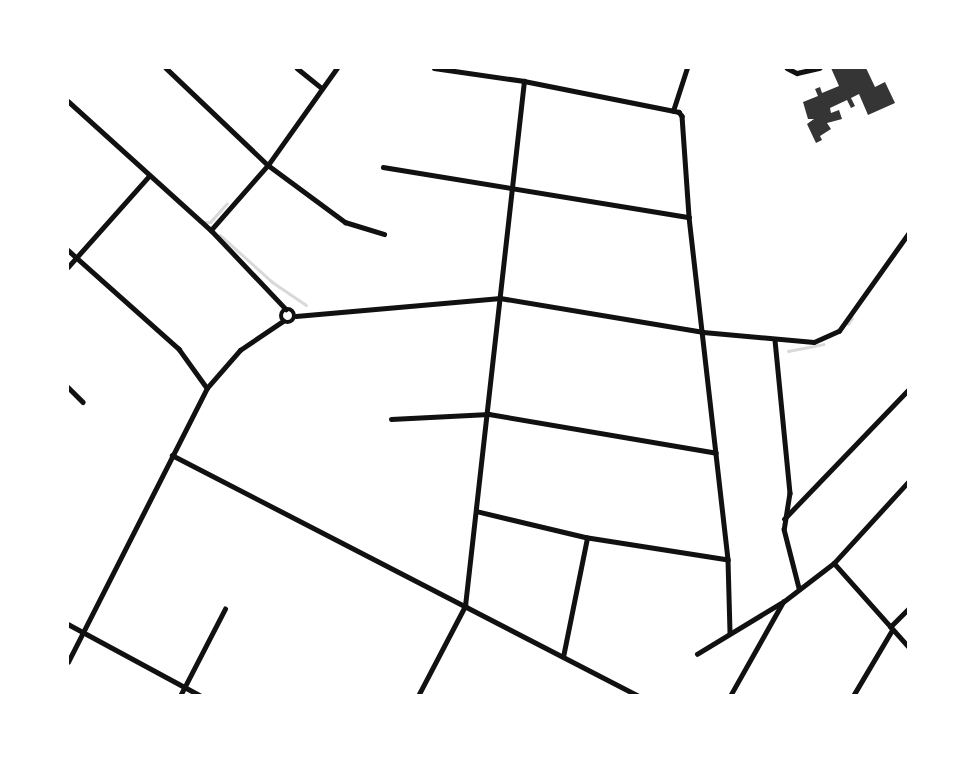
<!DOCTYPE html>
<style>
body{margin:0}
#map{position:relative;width:976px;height:763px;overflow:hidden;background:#fff;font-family:"Noto Sans",sans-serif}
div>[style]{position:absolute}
.stream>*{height:3px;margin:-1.5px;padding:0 1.5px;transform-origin:1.5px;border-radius:1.5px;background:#d9d9d9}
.building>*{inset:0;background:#353535}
.minor>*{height:4.5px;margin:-2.25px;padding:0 2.25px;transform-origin:2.25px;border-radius:2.25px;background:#111}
.minor>.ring{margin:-2.25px;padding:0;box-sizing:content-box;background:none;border:4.5px solid #111;border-radius:50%}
span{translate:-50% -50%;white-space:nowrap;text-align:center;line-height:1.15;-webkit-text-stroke:5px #fff;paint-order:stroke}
.frame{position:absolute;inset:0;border:69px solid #fff;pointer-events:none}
</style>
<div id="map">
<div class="stream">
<i style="left:204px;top:222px;width:6px"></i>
<i style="left:210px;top:222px;width:25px;rotate:-48deg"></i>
<i style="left:220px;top:235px;width:70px;rotate:42.1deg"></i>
<i style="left:272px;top:282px;width:41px;rotate:34.1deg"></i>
<i style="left:848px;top:324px;width:7px;rotate:-56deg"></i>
<i style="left:788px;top:351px;width:36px;rotate:-11deg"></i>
</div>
<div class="building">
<i style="clip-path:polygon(831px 68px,866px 68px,875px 87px,885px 82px,895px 103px,868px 115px,859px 94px,851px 98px,855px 106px,851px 108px,847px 100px,830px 108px,831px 113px,839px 110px,842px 119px,827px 123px,831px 129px,820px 136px,822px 140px,816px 143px,807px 124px,814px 119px,808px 119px,803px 102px,818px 96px,815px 89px,820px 87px,822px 93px,839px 86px)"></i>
</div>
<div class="minor">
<i style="left:166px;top:68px;width:141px;rotate:43.6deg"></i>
<i style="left:268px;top:165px;width:96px;rotate:36.5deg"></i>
<i style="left:345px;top:222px;width:41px;rotate:17.1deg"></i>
<i style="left:297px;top:68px;width:32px;rotate:39deg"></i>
<i style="left:434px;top:68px;width:91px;rotate:8.2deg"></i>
<i style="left:524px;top:81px;width:158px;rotate:11.3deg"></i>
<i style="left:679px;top:112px;width:5px;rotate:53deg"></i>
<i style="left:682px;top:116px;width:101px;rotate:86deg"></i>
<i style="left:689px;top:217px;width:345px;rotate:83.5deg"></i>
<i style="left:728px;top:560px;width:143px;rotate:-171.1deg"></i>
<i style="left:587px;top:538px;width:112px;rotate:-166.6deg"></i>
<i style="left:787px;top:68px;width:11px;rotate:27deg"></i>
<i style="left:797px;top:73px;width:23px;rotate:-13deg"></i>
<i style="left:68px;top:101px;width:193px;rotate:42.1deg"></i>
<i style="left:211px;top:230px;width:109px;rotate:46.5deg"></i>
<i style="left:673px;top:111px;width:45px;rotate:-72deg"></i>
<i style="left:383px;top:167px;width:310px;rotate:9.3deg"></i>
<i style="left:211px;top:230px;width:86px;rotate:-48.8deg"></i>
<i style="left:268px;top:165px;width:119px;rotate:-54.6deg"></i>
<i style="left:68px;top:250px;width:149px;rotate:41.7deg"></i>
<i style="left:179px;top:349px;width:48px;rotate:54.3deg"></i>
<i style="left:68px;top:267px;width:122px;rotate:-48.3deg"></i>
<i class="ring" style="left:281px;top:309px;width:9.5px;height:9.5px"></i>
<i style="left:296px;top:316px;width:205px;rotate:-5deg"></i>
<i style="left:500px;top:298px;width:206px;rotate:9.5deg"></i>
<i style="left:703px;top:332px;width:111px;rotate:5.1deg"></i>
<i style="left:814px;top:342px;width:27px;rotate:-24deg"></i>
<i style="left:839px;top:331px;width:119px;rotate:-54.6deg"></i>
<i style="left:775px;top:340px;width:154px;rotate:84.4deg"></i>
<i style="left:790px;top:493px;width:36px;rotate:99deg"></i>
<i style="left:784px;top:529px;width:61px;rotate:75.7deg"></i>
<i style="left:68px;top:387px;width:21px;rotate:45deg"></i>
<i style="left:391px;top:419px;width:98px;rotate:-2.9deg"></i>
<i style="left:489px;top:414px;width:230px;rotate:9.7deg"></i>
<i style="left:172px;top:455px;width:526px;rotate:27.3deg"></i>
<i style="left:784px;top:519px;width:179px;rotate:-46.1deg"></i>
<i style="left:728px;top:560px;width:73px;rotate:88.4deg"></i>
<i style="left:834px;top:563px;width:111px;rotate:48.3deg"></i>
<i style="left:68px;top:624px;width:151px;rotate:28.4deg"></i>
<i style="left:890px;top:627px;width:25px;rotate:-45deg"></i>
<i style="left:697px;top:654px;width:98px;rotate:-31.3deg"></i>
<i style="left:563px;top:657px;width:121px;rotate:-78.6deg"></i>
<i style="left:68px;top:662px;width:307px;rotate:-63.1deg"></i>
<i style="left:207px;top:388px;width:50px;rotate:-49deg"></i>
<i style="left:240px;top:350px;width:52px;rotate:-34deg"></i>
<i style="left:180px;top:696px;width:98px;rotate:-62.7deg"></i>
<i style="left:418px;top:696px;width:102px;rotate:-62.4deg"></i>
<i style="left:465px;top:606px;width:528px;rotate:-83.59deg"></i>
<i style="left:730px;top:696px;width:108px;rotate:-60.6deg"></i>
<i style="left:783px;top:602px;width:64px;rotate:-37.4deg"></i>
<i style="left:834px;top:563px;width:110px;rotate:-47.6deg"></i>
<i style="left:853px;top:696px;width:77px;rotate:-59.4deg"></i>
</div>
<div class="frame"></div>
</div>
